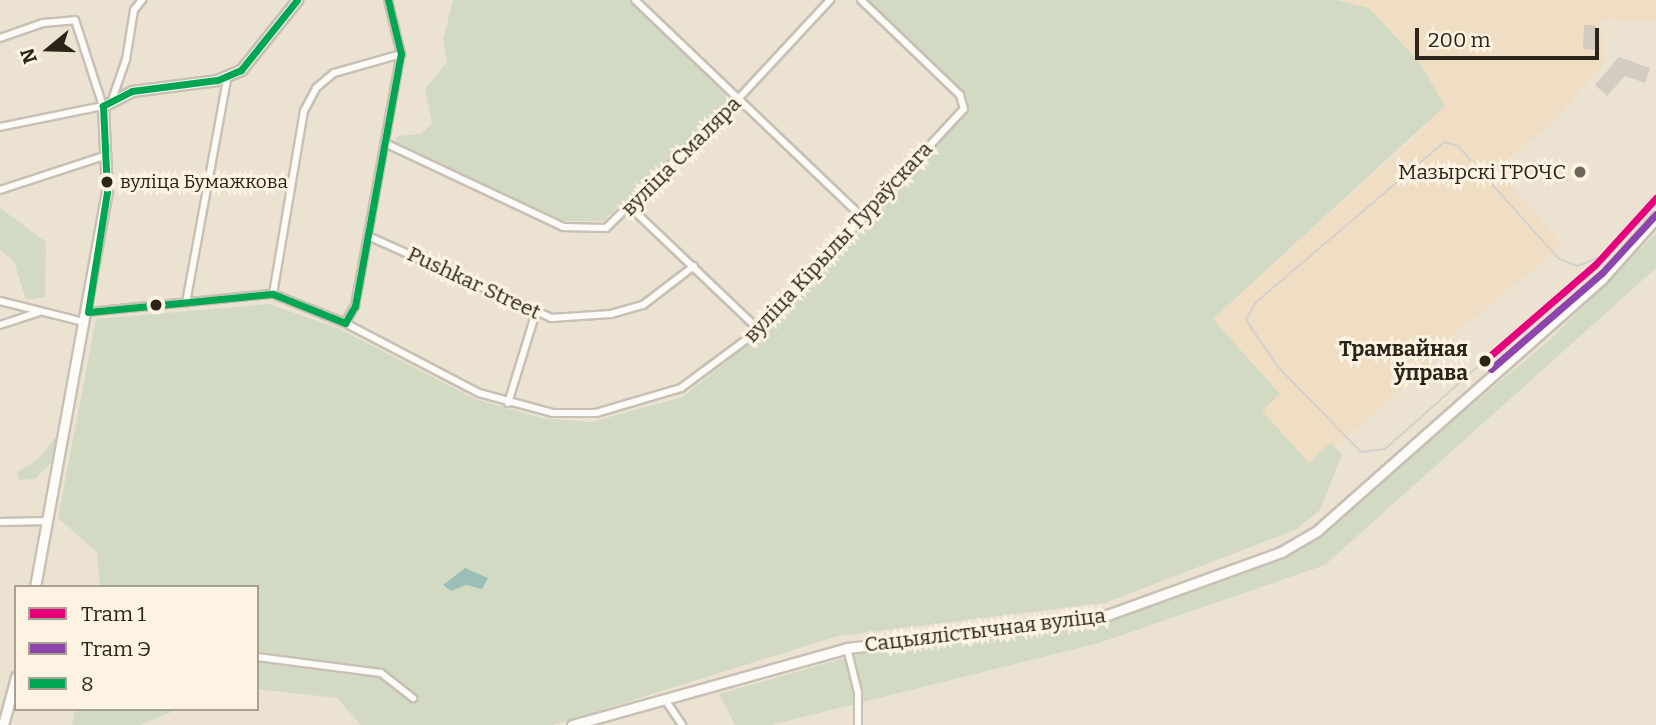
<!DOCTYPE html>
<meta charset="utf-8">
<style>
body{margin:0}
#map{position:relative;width:1656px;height:725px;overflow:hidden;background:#ece2d2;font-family:Bitter,serif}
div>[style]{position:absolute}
.built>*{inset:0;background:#efdec3}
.green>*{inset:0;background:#d2dac3}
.water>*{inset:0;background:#9cbeb9}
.building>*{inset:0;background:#d4ccc0}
.roads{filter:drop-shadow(2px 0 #c8c0b4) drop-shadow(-2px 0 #c8c0b4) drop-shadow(0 2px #c8c0b4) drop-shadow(0 -2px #c8c0b4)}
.street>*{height:6px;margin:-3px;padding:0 3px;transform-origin:3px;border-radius:3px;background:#fcfbf8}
.secondary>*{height:9px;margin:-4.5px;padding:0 4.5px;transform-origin:4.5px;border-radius:4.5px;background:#fcfbf8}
.tram>*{height:2px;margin:-1px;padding:0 1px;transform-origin:1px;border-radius:1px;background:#d3d1cc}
.bus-1>*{height:7px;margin:-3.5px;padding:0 3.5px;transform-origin:3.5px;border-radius:3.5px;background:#00a651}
.tram-1>*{height:7px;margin:-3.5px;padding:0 3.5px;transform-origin:3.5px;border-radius:3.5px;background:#e5007d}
.tram-2>*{height:7px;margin:-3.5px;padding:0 3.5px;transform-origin:3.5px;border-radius:3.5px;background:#8e44ad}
.dots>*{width:19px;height:19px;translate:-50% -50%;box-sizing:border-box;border:4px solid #fef3e2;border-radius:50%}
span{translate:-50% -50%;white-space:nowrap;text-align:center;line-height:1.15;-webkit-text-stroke:6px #fef3e2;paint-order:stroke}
.bus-label{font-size:19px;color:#2a2419}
.left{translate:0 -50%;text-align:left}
.street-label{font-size:21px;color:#2a2419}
.poi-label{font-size:21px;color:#2a2419}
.right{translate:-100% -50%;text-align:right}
.stop-label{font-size:21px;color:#2a2419;font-weight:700}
.legend{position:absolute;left:14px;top:585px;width:245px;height:126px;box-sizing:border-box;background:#fef3e2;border:2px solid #a9a092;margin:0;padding:9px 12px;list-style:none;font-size:21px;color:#2a2419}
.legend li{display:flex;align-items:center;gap:14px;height:35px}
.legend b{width:35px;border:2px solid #a9a092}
.north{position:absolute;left:14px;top:14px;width:70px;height:70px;-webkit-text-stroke:5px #fef3e2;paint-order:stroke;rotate:251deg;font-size:19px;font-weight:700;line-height:28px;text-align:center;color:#2a2419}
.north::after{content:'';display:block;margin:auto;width:24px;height:32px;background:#2a2419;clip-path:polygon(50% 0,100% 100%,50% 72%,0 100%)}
.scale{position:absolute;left:1415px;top:28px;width:184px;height:32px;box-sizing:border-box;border:4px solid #2a2419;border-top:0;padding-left:9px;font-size:21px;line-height:24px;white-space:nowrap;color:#2a2419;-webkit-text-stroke:5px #fef3e2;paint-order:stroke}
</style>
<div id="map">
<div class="built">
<i style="clip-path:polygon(1337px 0,1656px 0,1656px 22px,1601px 19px,1604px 63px,1553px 122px,1497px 169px,1561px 243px,1553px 254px,1444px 342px,1444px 350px,1335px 448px,1329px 443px,1309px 463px,1262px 411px,1280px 393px,1213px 319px,1425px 128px,1419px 62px,1369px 8px)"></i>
</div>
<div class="green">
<i style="clip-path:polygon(453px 0,628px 0,732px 98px,603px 221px,561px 221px,396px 143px,397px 136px,421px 134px,432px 123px,425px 89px,447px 62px,443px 40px)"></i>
<i style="clip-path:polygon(867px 0,1337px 0,1369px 8px,1419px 62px,1445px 106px,1213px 319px,1280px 394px,1262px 411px,1309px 463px,1330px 443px,1342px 454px,1320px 510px,1295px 530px,1105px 603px,838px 636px,553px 725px,361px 725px,337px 698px,257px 689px,257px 587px,100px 587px,97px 552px,58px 518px,96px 319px,269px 304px,340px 329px,475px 399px,542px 418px,591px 422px,682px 397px,762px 334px,969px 110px,964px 91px)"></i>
<i style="clip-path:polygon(0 208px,46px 242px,45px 297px,26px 300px,14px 261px,0 250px)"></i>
<i style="clip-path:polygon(1656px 233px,1656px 268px,1325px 565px,1099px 643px,771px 725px,735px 725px,719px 694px,859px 654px,1096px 626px,1293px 553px,1551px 339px)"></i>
<i style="clip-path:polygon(58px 434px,52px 462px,35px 479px,19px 480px,17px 472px,37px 460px)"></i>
<i style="clip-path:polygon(75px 709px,179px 709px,140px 725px,72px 725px)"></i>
</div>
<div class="water">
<i style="clip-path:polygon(465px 568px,488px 578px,482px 589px,466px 585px,451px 591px,443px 585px)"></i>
</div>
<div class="building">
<i style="clip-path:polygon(1584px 25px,1595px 25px,1600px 50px,1583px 49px)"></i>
<i style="clip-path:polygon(1619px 57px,1650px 68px,1645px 83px,1625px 76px,1607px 96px,1595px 85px)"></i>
</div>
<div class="roads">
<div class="street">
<i style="left:635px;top:0;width:314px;rotate:43.7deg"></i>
<i style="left:0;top:38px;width:46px;rotate:-19.2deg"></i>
<i style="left:43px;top:23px;width:32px;rotate:-5deg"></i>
<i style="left:75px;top:20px;width:90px;rotate:72deg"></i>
<i style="left:103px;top:106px;width:105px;rotate:168.5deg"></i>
<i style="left:113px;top:97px;width:39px;rotate:-71deg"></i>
<i style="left:126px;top:60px;width:51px;rotate:-80.9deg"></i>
<i style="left:134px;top:10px;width:13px;rotate:-51deg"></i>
<i style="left:387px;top:144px;width:195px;rotate:25.2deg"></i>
<i style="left:563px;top:227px;width:43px;rotate:1.3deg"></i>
<i style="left:606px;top:228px;width:186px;rotate:-44.3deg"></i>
<i style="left:739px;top:98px;width:134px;rotate:-47.1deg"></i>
<i style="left:0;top:190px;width:113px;rotate:-18.1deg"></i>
<i style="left:631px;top:208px;width:177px;rotate:43.6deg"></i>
<i style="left:368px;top:236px;width:201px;rotate:24.1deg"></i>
<i style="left:551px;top:318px;width:60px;rotate:-3.8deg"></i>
<i style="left:611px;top:314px;width:33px;rotate:-16deg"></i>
<i style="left:643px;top:305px;width:64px;rotate:-37.4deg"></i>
<i style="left:273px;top:294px;width:186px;rotate:-80.4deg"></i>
<i style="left:304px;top:111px;width:26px;rotate:-62deg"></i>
<i style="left:316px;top:88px;width:23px;rotate:-40deg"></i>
<i style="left:334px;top:73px;width:70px;rotate:-15.8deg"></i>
<i style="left:0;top:301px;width:87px;rotate:14deg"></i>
<i style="left:186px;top:303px;width:232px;rotate:-79.6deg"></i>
<i style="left:88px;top:312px;width:186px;rotate:-5.6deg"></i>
<i style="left:273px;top:294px;width:78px;rotate:21.9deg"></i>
<i style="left:345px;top:323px;width:151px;rotate:27.6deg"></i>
<i style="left:479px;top:393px;width:77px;rotate:15.1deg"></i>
<i style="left:553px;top:413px;width:43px"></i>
<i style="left:596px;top:413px;width:89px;rotate:-16.4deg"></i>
<i style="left:681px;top:388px;width:97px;rotate:-36.6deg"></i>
<i style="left:759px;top:330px;width:301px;rotate:-47.2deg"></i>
<i style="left:964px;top:109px;width:15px;rotate:-106deg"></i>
<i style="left:960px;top:95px;width:137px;rotate:-136.2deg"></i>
<i style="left:345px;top:323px;width:20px;rotate:-60deg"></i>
<i style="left:355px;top:306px;width:256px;rotate:-79.7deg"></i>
<i style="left:401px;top:54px;width:56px;rotate:-103.5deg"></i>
<i style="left:0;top:325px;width:41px;rotate:-18.4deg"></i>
<i style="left:508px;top:403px;width:95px;rotate:-72.9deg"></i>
<i style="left:0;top:522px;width:49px;rotate:-1.2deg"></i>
<i style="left:847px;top:648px;width:45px;rotate:76deg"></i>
<i style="left:858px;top:692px;width:33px;rotate:90deg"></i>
<i style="left:257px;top:657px;width:125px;rotate:7.4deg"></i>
<i style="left:381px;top:673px;width:41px;rotate:38deg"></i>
<i style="left:666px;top:701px;width:29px;rotate:56deg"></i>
</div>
<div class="secondary">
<i style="left:35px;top:587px;width:402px;rotate:-79.7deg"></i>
<i style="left:107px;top:192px;width:86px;rotate:-92.7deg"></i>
<i style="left:103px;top:106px;width:33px;rotate:-27deg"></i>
<i style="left:132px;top:91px;width:86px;rotate:-7.4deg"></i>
<i style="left:217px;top:80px;width:26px;rotate:-23deg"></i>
<i style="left:241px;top:70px;width:90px;rotate:-51.3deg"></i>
<i style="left:3px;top:725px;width:50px;rotate:-74.8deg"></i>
<i style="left:572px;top:725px;width:286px;rotate:-15.6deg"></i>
<i style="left:847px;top:648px;width:251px;rotate:-6.6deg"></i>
<i style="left:1096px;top:619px;width:197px;rotate:-19.9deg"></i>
<i style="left:1281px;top:552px;width:42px;rotate:-30.3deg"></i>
<i style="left:1317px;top:531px;width:379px;rotate:-41.5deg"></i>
<i style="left:1601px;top:280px;width:83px;rotate:-48.4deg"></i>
</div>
</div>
<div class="tram">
<i style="left:1484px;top:361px;width:132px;rotate:138.4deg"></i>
<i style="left:1385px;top:449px;width:24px;rotate:173deg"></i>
<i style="left:1361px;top:452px;width:120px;rotate:-134.3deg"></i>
<i style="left:1277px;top:366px;width:55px;rotate:-124deg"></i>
<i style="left:1246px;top:320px;width:19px;rotate:-62deg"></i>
<i style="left:1255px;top:303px;width:248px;rotate:-40.4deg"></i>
<i style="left:1444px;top:142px;width:15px;rotate:16deg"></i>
<i style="left:1458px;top:146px;width:150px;rotate:48.2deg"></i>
<i style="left:1558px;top:258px;width:21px;rotate:23deg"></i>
<i style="left:1577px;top:266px;width:22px;rotate:-21deg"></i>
</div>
<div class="bus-1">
<i style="left:297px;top:0;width:90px;rotate:128.7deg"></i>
<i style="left:241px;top:70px;width:26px;rotate:157deg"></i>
<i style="left:217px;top:80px;width:86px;rotate:172.6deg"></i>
<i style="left:132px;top:91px;width:33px;rotate:153deg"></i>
<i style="left:103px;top:106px;width:86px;rotate:87.3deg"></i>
<i style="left:107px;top:192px;width:121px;rotate:99deg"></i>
<i style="left:88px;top:312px;width:186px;rotate:-5.6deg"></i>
<i style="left:273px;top:294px;width:78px;rotate:21.9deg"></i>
<i style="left:345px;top:323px;width:20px;rotate:-60deg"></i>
<i style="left:355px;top:306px;width:256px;rotate:-79.7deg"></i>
<i style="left:401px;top:54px;width:56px;rotate:-103.5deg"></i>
</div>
<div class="tram-1">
<i style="left:1484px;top:361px;width:147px;rotate:-40.9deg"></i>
<i style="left:1595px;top:265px;width:91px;rotate:-47.7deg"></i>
</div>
<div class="tram-2">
<i style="left:1491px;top:369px;width:147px;rotate:-40.9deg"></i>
<i style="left:1602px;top:273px;width:80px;rotate:-47.5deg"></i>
</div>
<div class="dots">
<i style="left:1580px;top:172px;background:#6e665a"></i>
<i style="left:107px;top:182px;background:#2a2419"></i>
<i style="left:156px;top:305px;background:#2a2419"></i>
<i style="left:1485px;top:361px;background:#2a2419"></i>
</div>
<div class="bus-label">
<span class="left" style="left:120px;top:182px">вуліца Бумажкова</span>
</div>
<div class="street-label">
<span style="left:681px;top:156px;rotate:-45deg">вуліца Смаляра</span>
<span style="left:838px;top:242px;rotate:-47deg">вуліца Кірылы Тураўскага</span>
<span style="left:474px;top:283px;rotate:25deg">Pushkar Street</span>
<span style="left:985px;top:630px;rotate:-7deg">Сацыялістычная вуліца</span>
</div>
<div class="poi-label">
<span class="right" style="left:1566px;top:172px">Мазырскі ГРОЧС</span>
</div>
<div class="stop-label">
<span class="right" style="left:1468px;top:361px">Трамвайная<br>ўправа</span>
</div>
<ul class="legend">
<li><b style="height:9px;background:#e5007d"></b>Tram 1</li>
<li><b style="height:9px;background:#8e44ad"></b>Tram Э</li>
<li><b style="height:9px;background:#00a651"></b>8</li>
</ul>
<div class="north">N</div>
<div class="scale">200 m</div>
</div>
